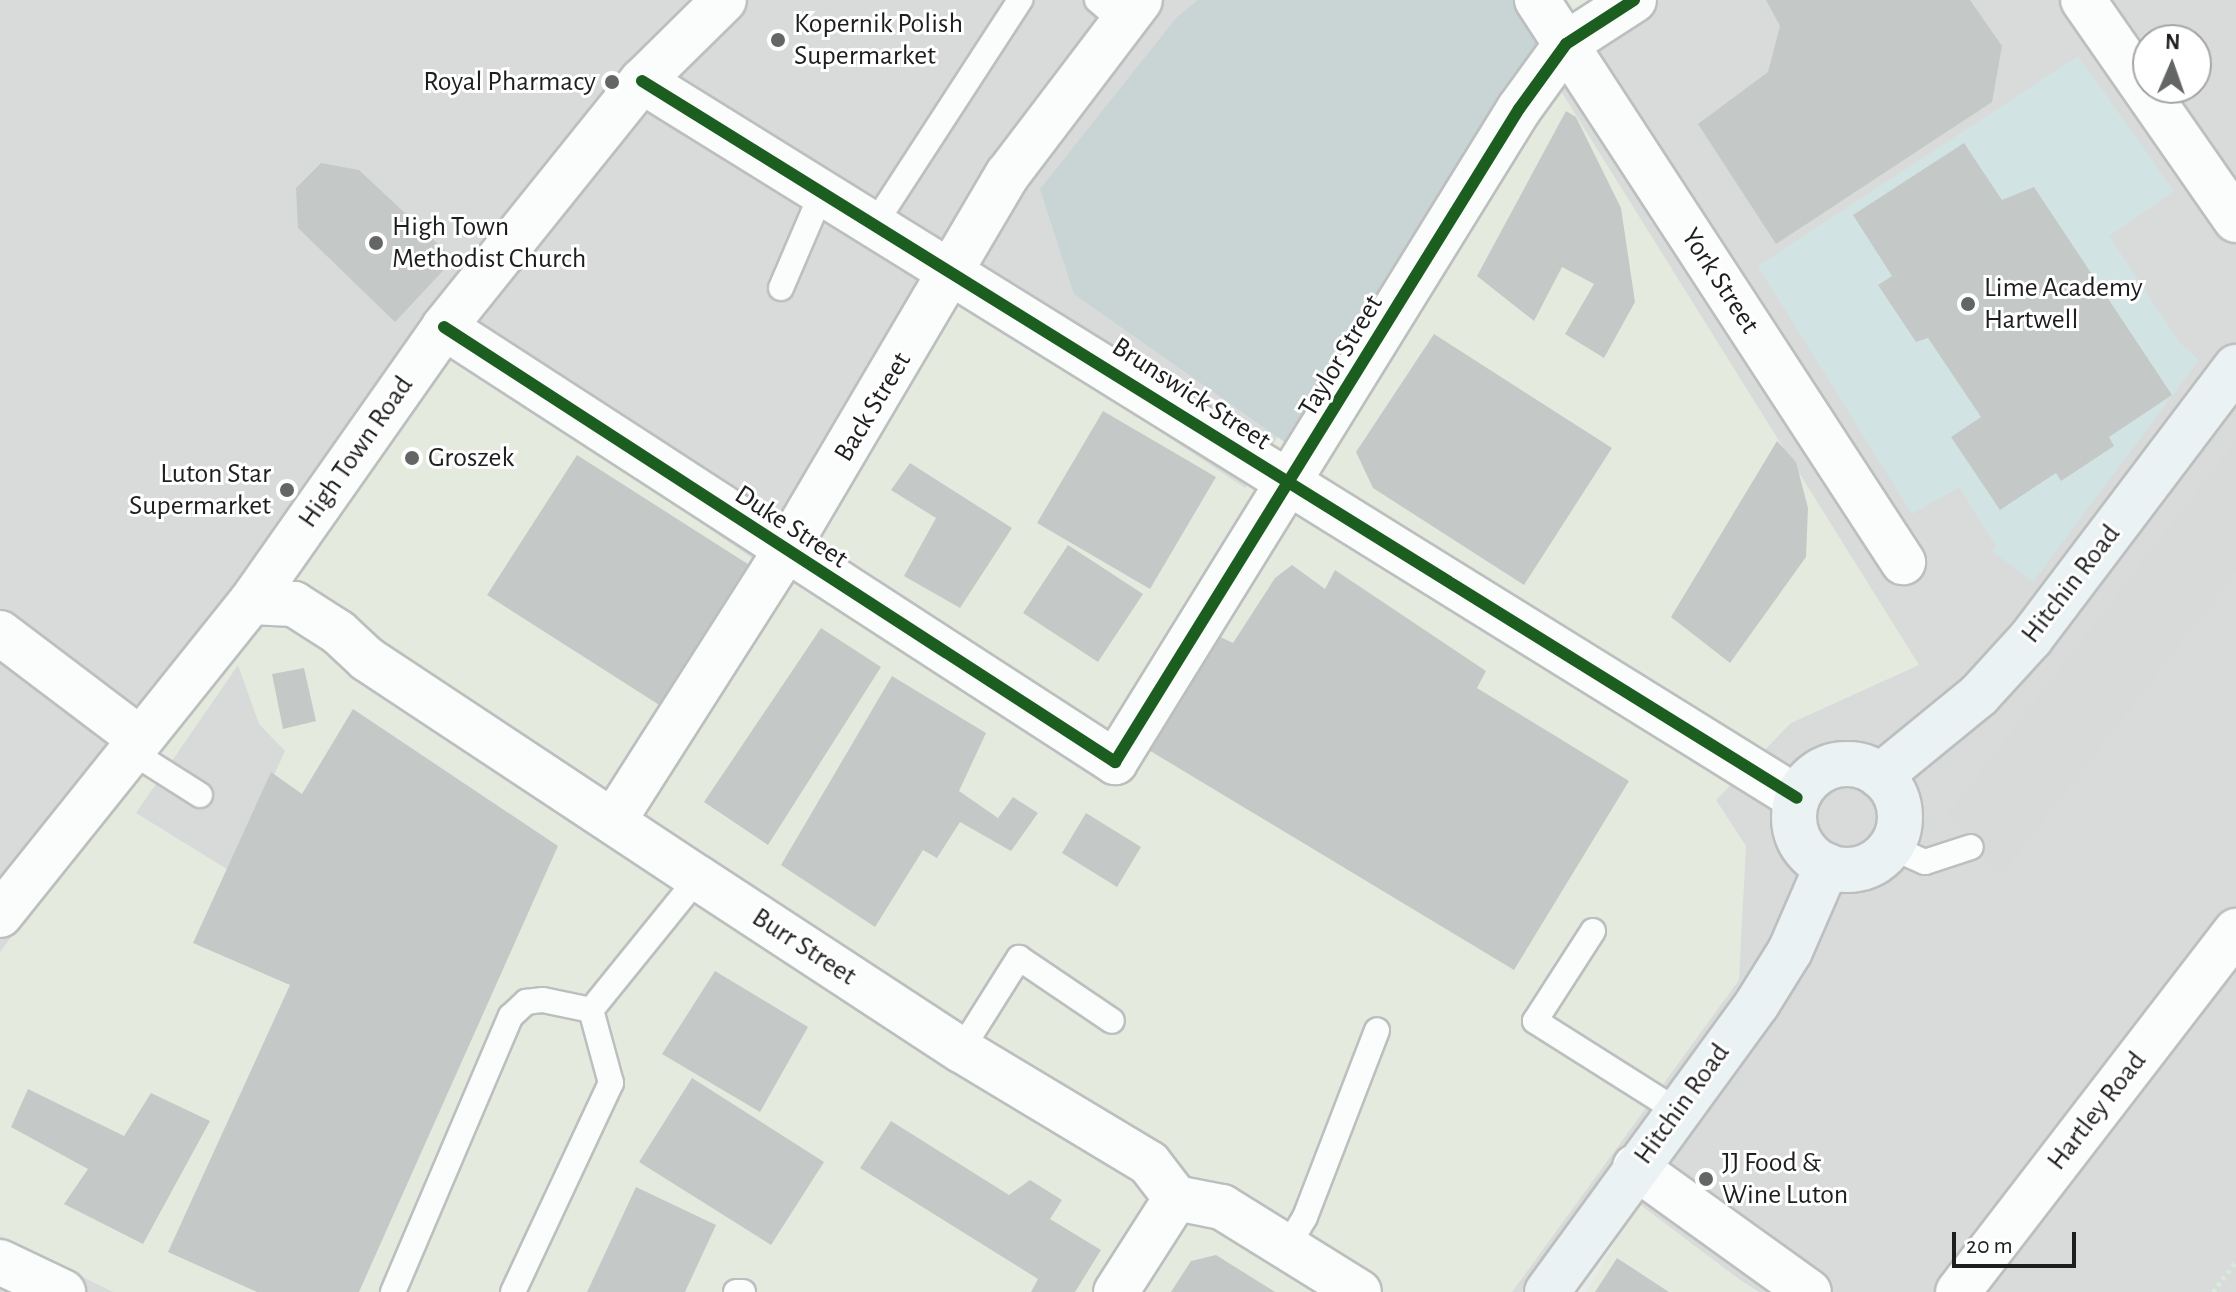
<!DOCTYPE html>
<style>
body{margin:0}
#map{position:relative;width:2236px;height:1292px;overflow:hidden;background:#e7eceb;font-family:"Alegreya Sans",sans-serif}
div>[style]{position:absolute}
.residential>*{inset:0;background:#d8dbda}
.industrial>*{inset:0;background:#e5eadf}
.education>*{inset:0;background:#d2e3e4}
.religious>*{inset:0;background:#d8dada}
.construction>*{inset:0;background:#c9d4d5}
.building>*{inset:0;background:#c4c9c7}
.path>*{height:5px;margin-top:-2.5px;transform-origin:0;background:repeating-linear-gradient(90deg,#d9eadd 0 4px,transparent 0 8px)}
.roads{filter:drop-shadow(2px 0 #bdbfbf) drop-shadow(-2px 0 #bdbfbf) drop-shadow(0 2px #bdbfbf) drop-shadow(0 -2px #bdbfbf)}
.lane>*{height:24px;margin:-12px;padding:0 12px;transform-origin:12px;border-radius:12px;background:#fbfcfc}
.street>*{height:44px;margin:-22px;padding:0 22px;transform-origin:22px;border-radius:22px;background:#fbfcfc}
.secondary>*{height:44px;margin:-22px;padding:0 22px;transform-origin:22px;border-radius:22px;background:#eaf2f3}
.secondary>.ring{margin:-22px;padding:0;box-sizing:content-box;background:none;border:44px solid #eaf2f3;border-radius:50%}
.cycleway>*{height:12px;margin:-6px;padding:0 6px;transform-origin:6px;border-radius:6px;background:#1b5e20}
.dots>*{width:22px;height:22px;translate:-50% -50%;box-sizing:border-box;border:4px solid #fff;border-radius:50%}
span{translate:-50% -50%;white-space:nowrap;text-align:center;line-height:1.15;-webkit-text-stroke:6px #fff;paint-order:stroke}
.poi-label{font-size:28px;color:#1e1e1e}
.left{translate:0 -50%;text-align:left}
.right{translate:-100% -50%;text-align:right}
.street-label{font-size:28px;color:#1e1e1e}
.north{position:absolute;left:2132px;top:24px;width:80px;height:80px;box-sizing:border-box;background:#fff;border:2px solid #a5a5a5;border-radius:50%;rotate:2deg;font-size:22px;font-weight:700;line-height:32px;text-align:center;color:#1e1e1e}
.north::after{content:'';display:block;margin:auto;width:28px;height:36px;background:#646666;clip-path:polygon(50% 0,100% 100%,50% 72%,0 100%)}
.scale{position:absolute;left:1952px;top:1232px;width:124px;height:36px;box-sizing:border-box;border:4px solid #1e1e1e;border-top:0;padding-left:10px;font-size:24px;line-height:28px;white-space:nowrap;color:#1e1e1e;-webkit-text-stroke:6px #fff;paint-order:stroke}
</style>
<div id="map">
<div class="residential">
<i style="clip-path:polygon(evenodd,0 0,2236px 0,2236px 1292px,1759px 1292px,1593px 1189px,1525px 1292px,0 1292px,0 0,2148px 40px,2196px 40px,2196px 88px,2148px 88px,2148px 40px)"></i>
</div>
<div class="industrial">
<i style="clip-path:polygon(1468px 0,1591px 0,1529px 40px,1919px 665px,1791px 723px,1716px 800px,1746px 846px,1739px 980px,1512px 1292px,113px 1292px,0 1236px,0 952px,450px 349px,788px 583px,959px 298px,1245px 488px,1494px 100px)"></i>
<i style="clip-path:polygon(1638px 1203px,1756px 1292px,1586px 1292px)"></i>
</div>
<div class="education">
<i style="clip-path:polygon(2078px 56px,2174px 191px,2109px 236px,2179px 342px,2199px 360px,2033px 582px,1992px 551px,1996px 546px,1959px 487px,1912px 514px,1758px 266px)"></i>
</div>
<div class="religious">
<i style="clip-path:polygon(2236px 440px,2236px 572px,2001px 875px,1947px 815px)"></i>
<i style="clip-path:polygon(238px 665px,259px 724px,285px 751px,230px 871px,136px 813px)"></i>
</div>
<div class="construction">
<i style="clip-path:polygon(1198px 0,1530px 0,1553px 47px,1286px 443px,1074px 294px,1040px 189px,1177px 17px)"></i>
</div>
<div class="building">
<i style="clip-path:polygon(1766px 0,1970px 0,2002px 46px,1992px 102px,1776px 244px,1698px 124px,1768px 72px,1780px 26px)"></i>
<i style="clip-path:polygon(1566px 111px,1576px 117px,1621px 208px,1635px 302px,1604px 358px,1565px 334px,1594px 284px,1562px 267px,1534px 321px,1477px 276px)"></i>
<i style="clip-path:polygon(1964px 143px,2002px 200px,2034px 187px,2172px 395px,2109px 437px,2114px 446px,2061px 481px,2056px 473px,2000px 510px,1951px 437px,1981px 417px,1928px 338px,1916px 342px,1878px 285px,1892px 276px,1853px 215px)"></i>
<i style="clip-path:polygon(321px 163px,359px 170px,454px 259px,395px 322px,298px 228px,296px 188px)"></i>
<i style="clip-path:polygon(1434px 334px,1612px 448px,1524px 585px,1373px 488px,1356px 452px)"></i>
<i style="clip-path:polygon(1103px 411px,1216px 477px,1150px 589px,1037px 523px)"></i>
<i style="clip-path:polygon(1777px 441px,1796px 462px,1808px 508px,1806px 557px,1730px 663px,1671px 617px)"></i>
<i style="clip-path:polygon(577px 455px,754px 568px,664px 708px,487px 595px)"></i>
<i style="clip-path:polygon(910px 463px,1012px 528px,960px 608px,904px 576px,936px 518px,891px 490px)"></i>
<i style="clip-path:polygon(1068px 545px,1143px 594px,1098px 662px,1023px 613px)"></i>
<i style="clip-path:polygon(1292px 565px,1325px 589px,1335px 570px,1486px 671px,1477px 688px,1629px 781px,1514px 970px,1147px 749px,1216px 635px,1233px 643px,1275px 578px)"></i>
<i style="clip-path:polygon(821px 628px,881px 667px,768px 845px,704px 802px)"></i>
<i style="clip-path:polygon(304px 668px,316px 721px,283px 729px,272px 674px)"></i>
<i style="clip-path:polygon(892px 676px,986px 733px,959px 791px,998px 818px,1013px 797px,1038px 813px,1011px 851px,960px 822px,937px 858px,923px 850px,875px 927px,781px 865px)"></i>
<i style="clip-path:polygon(353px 709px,558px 846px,359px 1292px,257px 1292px,168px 1252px,290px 985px,193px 943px,271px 772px,302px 794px)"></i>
<i style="clip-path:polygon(1086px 813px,1141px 847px,1117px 887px,1062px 853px)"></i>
<i style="clip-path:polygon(715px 971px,808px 1027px,760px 1112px,662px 1054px)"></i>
<i style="clip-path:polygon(692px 1078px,824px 1162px,771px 1245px,639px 1162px)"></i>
<i style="clip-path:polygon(28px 1089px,124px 1136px,151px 1093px,210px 1121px,143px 1244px,64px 1204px,88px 1169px,11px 1127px)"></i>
<i style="clip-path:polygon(891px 1121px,1009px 1195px,1030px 1180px,1062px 1200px,1050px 1219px,1101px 1250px,1075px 1292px,1031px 1292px,1038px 1279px,860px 1168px)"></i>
<i style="clip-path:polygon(636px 1187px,716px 1225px,685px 1292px,587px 1292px)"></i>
<i style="clip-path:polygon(1216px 1255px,1275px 1292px,1171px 1292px,1191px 1261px)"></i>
<i style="clip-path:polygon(1617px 1258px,1669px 1292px,1595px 1292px)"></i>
</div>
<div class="path">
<i style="left:2213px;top:1292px;width:38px;rotate:-53deg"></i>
</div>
<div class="roads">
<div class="lane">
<i style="left:1097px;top:0;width:33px;rotate:41deg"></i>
<i style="left:876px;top:222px;width:265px;rotate:-57deg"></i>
<i style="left:781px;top:288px;width:107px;rotate:-66.8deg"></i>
<i style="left:129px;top:750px;width:84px;rotate:32.4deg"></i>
<i style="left:1891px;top:847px;width:37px;rotate:24deg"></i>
<i style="left:1925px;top:862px;width:48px;rotate:-18.1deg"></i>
<i style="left:1593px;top:931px;width:107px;rotate:122.8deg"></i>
<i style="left:1535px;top:1021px;width:165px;rotate:32.3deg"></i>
<i style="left:591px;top:1010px;width:170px;rotate:-51deg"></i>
<i style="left:961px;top:1050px;width:109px;rotate:-57.8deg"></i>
<i style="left:1019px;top:958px;width:112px;rotate:34.1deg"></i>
<i style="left:1287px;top:1247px;width:35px;rotate:-59deg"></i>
<i style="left:1305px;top:1217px;width:200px;rotate:-68.9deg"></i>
<i style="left:393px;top:1292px;width:300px;rotate:-66.9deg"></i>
<i style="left:511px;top:1016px;width:21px;rotate:-43deg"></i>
<i style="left:526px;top:1002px;width:17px;rotate:-7deg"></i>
<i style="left:543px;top:1000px;width:49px;rotate:11.8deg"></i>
<i style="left:513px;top:1292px;width:231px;rotate:-64.9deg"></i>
<i style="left:611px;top:1083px;width:76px;rotate:-105.3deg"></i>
<i style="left:736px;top:1292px;width:7px"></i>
</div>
<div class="street">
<i style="left:1537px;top:0;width:671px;rotate:56.93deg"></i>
<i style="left:2083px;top:0;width:268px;rotate:55.2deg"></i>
<i style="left:642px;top:81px;width:1359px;rotate:31.83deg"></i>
<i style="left:444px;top:327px;width:800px;rotate:32.95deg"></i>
<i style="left:1115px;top:762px;width:768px;rotate:-58.26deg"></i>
<i style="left:1519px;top:109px;width:80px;rotate:-54.1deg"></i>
<i style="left:1566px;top:44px;width:81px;rotate:-32.9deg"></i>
<i style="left:251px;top:602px;width:43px;rotate:2.7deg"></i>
<i style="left:294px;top:604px;width:52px;rotate:32.5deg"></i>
<i style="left:338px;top:632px;width:40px;rotate:43deg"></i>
<i style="left:367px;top:659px;width:397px;rotate:33.5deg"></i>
<i style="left:698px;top:878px;width:314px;rotate:33.2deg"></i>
<i style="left:961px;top:1050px;width:219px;rotate:31deg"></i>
<i style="left:1149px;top:1163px;width:44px;rotate:52.4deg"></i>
<i style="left:1176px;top:1198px;width:47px;rotate:11.1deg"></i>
<i style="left:1222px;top:1207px;width:161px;rotate:31.8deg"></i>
<i style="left:0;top:633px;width:174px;rotate:37.1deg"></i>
<i style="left:614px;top:820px;width:318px;rotate:-57.5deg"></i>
<i style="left:785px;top:552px;width:439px;rotate:-59.5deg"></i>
<i style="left:1008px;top:174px;width:218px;rotate:-52.8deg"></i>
<i style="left:0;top:915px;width:401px;rotate:-51.3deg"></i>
<i style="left:251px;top:602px;width:336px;rotate:-54.9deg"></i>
<i style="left:444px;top:327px;width:316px;rotate:-51.2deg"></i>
<i style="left:642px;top:81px;width:115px;rotate:-44.6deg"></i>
<i style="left:1635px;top:1167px;width:214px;rotate:35.7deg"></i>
<i style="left:0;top:1262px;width:70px;rotate:25.5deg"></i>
<i style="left:1116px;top:1292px;width:112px;rotate:-57.4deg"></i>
<i style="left:1958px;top:1292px;width:456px;rotate:-52.4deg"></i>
</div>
<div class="secondary">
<i class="ring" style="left:1794px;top:764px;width:62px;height:62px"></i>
<i style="left:1880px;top:776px;width:128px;rotate:-39.3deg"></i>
<i style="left:1979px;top:695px;width:77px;rotate:-47.6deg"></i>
<i style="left:2031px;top:638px;width:340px;rotate:-52.9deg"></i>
<i style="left:1547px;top:1292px;width:356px;rotate:-53.9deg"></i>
<i style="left:1757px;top:1004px;width:62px;rotate:-58.1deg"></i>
<i style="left:1790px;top:951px;width:93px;rotate:-66.5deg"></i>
</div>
</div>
<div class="cycleway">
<i style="left:642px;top:81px;width:1359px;rotate:31.83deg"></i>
<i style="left:444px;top:327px;width:800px;rotate:32.95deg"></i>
<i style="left:1115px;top:762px;width:768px;rotate:-58.26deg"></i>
<i style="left:1519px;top:109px;width:80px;rotate:-54.1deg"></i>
<i style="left:1566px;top:44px;width:81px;rotate:-32.9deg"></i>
</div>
<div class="dots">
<i style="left:778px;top:40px;background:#646666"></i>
<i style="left:612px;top:82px;background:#646666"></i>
<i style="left:376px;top:243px;background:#646666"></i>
<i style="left:1968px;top:304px;background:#646666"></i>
<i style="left:412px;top:458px;background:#646666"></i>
<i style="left:287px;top:490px;background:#646666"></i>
<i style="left:1706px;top:1179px;background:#646666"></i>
</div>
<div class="poi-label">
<span class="left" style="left:794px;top:40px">Kopernik Polish<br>Supermarket</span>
<span class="right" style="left:596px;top:82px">Royal Pharmacy</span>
<span class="left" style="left:392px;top:243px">High Town<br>Methodist Church</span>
<span class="left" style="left:1984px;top:304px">Lime Academy<br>Hartwell</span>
<span class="left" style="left:428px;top:458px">Groszek</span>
<span class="right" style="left:271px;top:490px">Luton Star<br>Supermarket</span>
<span class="left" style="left:1722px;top:1179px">JJ Food &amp;<br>Wine Luton</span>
</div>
<div class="street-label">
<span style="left:1720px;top:281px;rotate:57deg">York Street</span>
<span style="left:1341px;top:356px;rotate:-59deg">Taylor Street</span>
<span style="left:1191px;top:394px;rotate:33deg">Brunswick Street</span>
<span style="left:873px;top:407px;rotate:-59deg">Back Street</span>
<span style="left:356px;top:452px;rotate:-55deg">High Town Road</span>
<span style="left:791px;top:527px;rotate:33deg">Duke Street</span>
<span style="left:2071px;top:584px;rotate:-52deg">Hitchin Road</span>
<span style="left:804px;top:947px;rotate:33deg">Burr Street</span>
<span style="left:1682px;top:1104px;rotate:-54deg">Hitchin Road</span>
<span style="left:2097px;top:1111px;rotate:-52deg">Hartley Road</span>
</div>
<div class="north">N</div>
<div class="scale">20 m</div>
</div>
